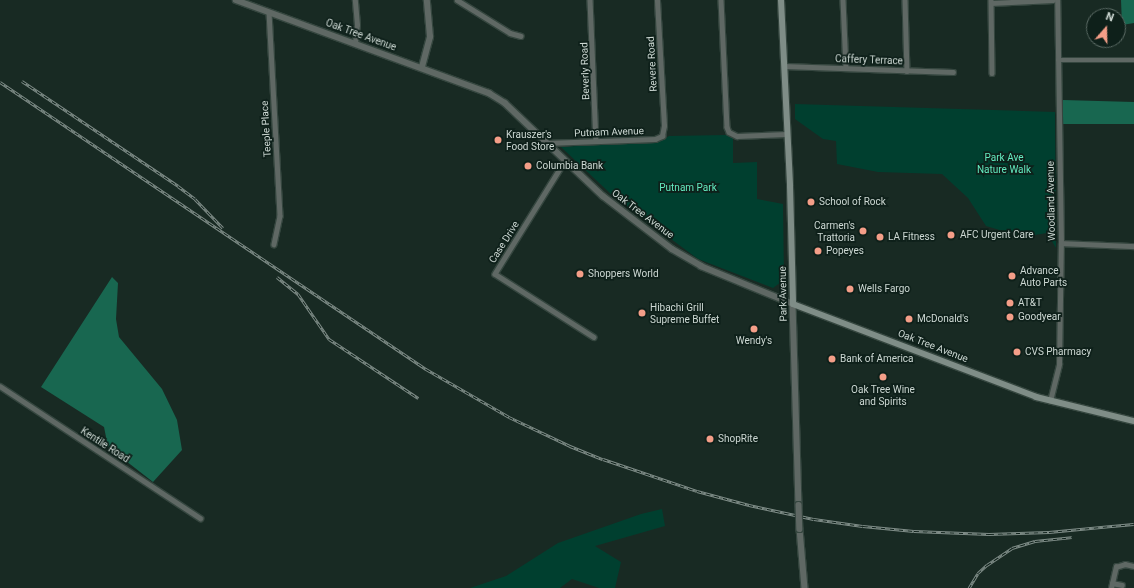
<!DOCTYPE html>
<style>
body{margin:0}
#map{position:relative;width:1134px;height:588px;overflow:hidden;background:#182a23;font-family:Roboto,sans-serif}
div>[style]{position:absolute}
.green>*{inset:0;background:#003f2f}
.forest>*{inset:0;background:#186750}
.roads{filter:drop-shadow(1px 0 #35463f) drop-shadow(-1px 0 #35463f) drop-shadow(0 1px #35463f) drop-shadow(0 -1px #35463f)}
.minor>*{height:4.5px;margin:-2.25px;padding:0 2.25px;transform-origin:2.25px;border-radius:2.25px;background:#5f6864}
.tertiary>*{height:5.5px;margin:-2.75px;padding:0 2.75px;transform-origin:2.75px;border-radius:2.75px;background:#5f6864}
.secondary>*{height:6px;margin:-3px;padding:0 3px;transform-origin:3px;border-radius:3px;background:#7f8d87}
.rail>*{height:3px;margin-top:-1.5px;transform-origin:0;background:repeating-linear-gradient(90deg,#0e201a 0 4.5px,#808e89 0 9px);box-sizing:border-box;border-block:1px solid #808e89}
.bridges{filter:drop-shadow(1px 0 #35463f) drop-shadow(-1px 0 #35463f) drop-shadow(0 1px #35463f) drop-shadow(0 -1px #35463f)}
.tertiary-bridge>*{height:5.5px;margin:-2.75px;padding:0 2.75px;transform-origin:2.75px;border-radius:2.75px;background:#5f6864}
.dots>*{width:11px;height:11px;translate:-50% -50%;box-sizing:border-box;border:2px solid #0e201a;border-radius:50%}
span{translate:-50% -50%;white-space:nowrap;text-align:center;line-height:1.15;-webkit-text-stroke:3.5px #0e201a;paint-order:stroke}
.street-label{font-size:10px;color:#cdd8d3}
.poi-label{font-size:10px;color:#cdd8d3}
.left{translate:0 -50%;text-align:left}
.right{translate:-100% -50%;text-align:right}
.park-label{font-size:10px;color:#64ebc0}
.north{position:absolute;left:1086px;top:8px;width:40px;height:40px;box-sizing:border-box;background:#0e201a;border:1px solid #5a6a64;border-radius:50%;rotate:20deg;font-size:11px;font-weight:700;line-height:16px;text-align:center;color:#cdd8d3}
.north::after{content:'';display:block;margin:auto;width:14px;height:18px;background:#f49e88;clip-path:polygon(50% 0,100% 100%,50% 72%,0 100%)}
</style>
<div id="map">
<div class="green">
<i style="clip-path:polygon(795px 104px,1055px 112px,1056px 248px,1047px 233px,1023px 237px,986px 226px,968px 198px,942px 174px,878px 172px,837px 164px,836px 141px,823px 139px,795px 119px)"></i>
<i style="clip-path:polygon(726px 135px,733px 138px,733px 163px,757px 162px,757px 199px,783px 204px,784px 280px,773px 288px,698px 259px,613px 196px,561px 147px,660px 141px,669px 136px)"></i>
<i style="clip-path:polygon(662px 509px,665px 526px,595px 546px,621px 562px,615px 588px,599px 588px,572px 579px,560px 588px,470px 588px,506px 576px,558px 543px,641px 514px)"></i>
</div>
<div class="forest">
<i style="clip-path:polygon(1121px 0,1134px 0,1134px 23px,1122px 25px)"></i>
<i style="clip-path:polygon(1063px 100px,1134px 102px,1134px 124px,1063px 124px)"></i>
<i style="clip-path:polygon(112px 277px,118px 283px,116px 319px,119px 337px,162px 389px,177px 420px,182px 450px,153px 482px,108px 447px,104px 427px,41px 387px)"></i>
</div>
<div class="roads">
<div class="minor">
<i style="left:457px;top:0;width:62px;rotate:31.9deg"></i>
<i style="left:510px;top:33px;width:11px;rotate:15deg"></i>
<i style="left:590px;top:0;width:141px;rotate:87.6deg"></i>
<i style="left:721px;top:0;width:127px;rotate:87.3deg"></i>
<i style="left:727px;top:127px;width:5px;rotate:68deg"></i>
<i style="left:729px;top:132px;width:9px;rotate:27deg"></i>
<i style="left:737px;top:136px;width:49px;rotate:-2.3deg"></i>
<i style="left:843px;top:0;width:68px;rotate:87.5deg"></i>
<i style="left:905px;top:0;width:71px;rotate:88.4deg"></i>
<i style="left:991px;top:0;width:73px;rotate:89.2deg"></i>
<i style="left:991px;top:3px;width:62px;rotate:-2.8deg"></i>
<i style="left:269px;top:12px;width:204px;rotate:86.9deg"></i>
<i style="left:280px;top:216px;width:29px;rotate:102deg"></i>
<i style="left:355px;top:43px;width:18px;rotate:-84deg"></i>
<i style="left:357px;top:25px;width:25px;rotate:-95deg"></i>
<i style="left:1058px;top:60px;width:76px"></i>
<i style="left:784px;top:66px;width:169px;rotate:2deg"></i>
<i style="left:546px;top:143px;width:109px;rotate:-2.1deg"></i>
<i style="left:655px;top:139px;width:8px;rotate:-23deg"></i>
<i style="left:662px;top:136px;width:10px;rotate:-79deg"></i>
<i style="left:664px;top:126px;width:126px;rotate:-93.2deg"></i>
<i style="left:565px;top:161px;width:133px;rotate:121.8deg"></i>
<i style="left:495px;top:274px;width:117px;rotate:32.5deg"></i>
<i style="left:1061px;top:243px;width:73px;rotate:2.4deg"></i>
<i style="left:0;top:386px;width:240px;rotate:33.4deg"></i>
<i style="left:1050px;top:401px;width:38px;rotate:-76deg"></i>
<i style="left:1059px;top:364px;width:121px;rotate:-89.1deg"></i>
<i style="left:1061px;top:243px;width:243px;rotate:-90.9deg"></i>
<i style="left:1112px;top:583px;width:10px;rotate:11deg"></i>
<i style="left:1111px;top:588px;width:22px;rotate:-77deg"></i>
<i style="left:1116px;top:567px;width:9px;rotate:-18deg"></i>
<i style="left:1125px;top:564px;width:9px;rotate:13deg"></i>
</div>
<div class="tertiary">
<i style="left:236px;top:0;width:270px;rotate:20.2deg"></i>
<i style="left:489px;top:93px;width:19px;rotate:32deg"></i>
<i style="left:505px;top:103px;width:135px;rotate:43.5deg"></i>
<i style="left:603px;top:196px;width:87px;rotate:37.5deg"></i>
<i style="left:672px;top:249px;width:34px;rotate:30deg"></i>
<i style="left:701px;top:266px;width:100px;rotate:22.4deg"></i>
<i style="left:793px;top:304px;width:201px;rotate:88.3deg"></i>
<i style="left:422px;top:67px;width:31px;rotate:-75deg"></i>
<i style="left:430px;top:37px;width:37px;rotate:-95deg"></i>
<i style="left:800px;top:529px;width:59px;rotate:85.2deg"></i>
</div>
<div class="secondary">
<i style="left:781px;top:0;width:186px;rotate:87.2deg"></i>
<i style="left:790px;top:186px;width:118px;rotate:88.5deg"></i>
<i style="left:793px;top:304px;width:260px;rotate:20.9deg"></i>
<i style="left:1036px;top:397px;width:101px;rotate:13.8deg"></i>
</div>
</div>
<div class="rail">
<i style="left:22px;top:81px;width:188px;rotate:33.9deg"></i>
<i style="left:178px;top:186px;width:21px;rotate:37deg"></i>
<i style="left:195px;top:199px;width:40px;rotate:46deg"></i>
<i style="left:0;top:82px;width:514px;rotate:33.97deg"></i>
<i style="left:426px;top:369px;width:96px;rotate:30deg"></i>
<i style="left:509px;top:417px;width:68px;rotate:25.4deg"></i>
<i style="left:570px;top:446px;width:35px;rotate:22deg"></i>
<i style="left:603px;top:459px;width:99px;rotate:18.8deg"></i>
<i style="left:697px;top:491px;width:54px;rotate:15.1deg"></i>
<i style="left:749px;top:505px;width:66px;rotate:12.2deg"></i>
<i style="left:814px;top:519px;width:49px;rotate:8.1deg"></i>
<i style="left:863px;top:526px;width:51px;rotate:5.6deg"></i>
<i style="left:914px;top:531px;width:75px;rotate:2.3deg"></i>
<i style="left:989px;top:534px;width:60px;rotate:-1.9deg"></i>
<i style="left:1049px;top:532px;width:85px;rotate:-5.4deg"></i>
<i style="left:277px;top:277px;width:27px;rotate:39deg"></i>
<i style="left:298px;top:294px;width:55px;rotate:55.4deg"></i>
<i style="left:329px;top:339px;width:107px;rotate:33.5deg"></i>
<i style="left:969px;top:588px;width:17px;rotate:-59deg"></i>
<i style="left:978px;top:573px;width:12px;rotate:-42deg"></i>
<i style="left:987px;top:565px;width:30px;rotate:-34deg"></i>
<i style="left:1012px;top:548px;width:24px;rotate:-17deg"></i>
<i style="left:1035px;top:541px;width:37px;rotate:-6deg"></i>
</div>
<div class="bridges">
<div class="tertiary-bridge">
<i style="left:799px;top:505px;width:24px;rotate:88deg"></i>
</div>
</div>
<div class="dots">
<i style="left:498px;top:140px;background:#f49e88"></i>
<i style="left:528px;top:166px;background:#f49e88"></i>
<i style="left:811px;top:202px;background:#f49e88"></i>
<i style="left:863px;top:231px;background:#f49e88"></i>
<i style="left:951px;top:235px;background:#f49e88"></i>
<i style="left:880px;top:237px;background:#f49e88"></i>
<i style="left:818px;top:251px;background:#f49e88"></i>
<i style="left:580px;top:274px;background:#f49e88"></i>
<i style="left:1012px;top:276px;background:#f49e88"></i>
<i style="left:850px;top:289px;background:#f49e88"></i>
<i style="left:1010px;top:303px;background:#f49e88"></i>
<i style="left:642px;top:313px;background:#f49e88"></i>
<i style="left:1010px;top:317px;background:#f49e88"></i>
<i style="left:909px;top:319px;background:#f49e88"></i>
<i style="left:754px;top:329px;background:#f49e88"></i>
<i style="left:1017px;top:352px;background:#f49e88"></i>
<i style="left:832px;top:359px;background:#f49e88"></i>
<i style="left:883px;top:377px;background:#f49e88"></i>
<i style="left:710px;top:439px;background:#f49e88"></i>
</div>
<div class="street-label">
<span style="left:361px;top:35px;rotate:20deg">Oak Tree Avenue</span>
<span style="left:869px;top:60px;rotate:2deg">Caffery Terrace</span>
<span style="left:652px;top:64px;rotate:-93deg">Revere Road</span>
<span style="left:585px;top:71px;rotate:-92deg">Beverly Road</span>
<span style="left:266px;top:129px;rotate:-93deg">Teeple Place</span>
<span style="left:609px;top:132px;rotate:-2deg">Putnam Avenue</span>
<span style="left:1051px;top:201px;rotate:-91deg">Woodland Avenue</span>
<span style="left:643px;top:214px;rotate:37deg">Oak Tree Avenue</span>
<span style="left:504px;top:242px;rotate:-58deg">Case Drive</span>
<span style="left:783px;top:294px;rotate:-91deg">Park Avenue</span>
<span style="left:933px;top:346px;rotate:21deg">Oak Tree Avenue</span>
<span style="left:105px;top:445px;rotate:33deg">Kentile Road</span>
</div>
<div class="poi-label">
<span class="left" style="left:506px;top:140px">Krauszer's<br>Food Store</span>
<span class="left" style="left:536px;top:166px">Columbia Bank</span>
<span class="left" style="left:819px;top:202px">School of Rock</span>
<span class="right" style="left:855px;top:231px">Carmen's<br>Trattoria</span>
<span class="left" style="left:960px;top:235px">AFC Urgent Care</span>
<span class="left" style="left:888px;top:237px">LA Fitness</span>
<span class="left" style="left:826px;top:251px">Popeyes</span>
<span class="left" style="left:1020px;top:276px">Advance<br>Auto Parts</span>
<span class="left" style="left:588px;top:274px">Shoppers World</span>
<span class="left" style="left:858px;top:289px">Wells Fargo</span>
<span class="left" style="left:1018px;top:303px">AT&amp;T</span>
<span class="left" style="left:650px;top:313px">Hibachi Grill<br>Supreme Buffet</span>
<span class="left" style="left:1018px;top:317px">Goodyear</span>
<span class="left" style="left:917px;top:319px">McDonald's</span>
<span style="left:754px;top:341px">Wendy's</span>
<span class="left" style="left:1025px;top:352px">CVS Pharmacy</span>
<span class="left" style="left:840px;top:359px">Bank of America</span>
<span style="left:883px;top:395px">Oak Tree Wine<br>and Spirits</span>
<span class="left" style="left:718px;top:439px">ShopRite</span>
</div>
<div class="park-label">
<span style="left:1004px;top:163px">Park Ave<br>Nature Walk</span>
<span style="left:688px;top:188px">Putnam Park</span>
</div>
<div class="north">N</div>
</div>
